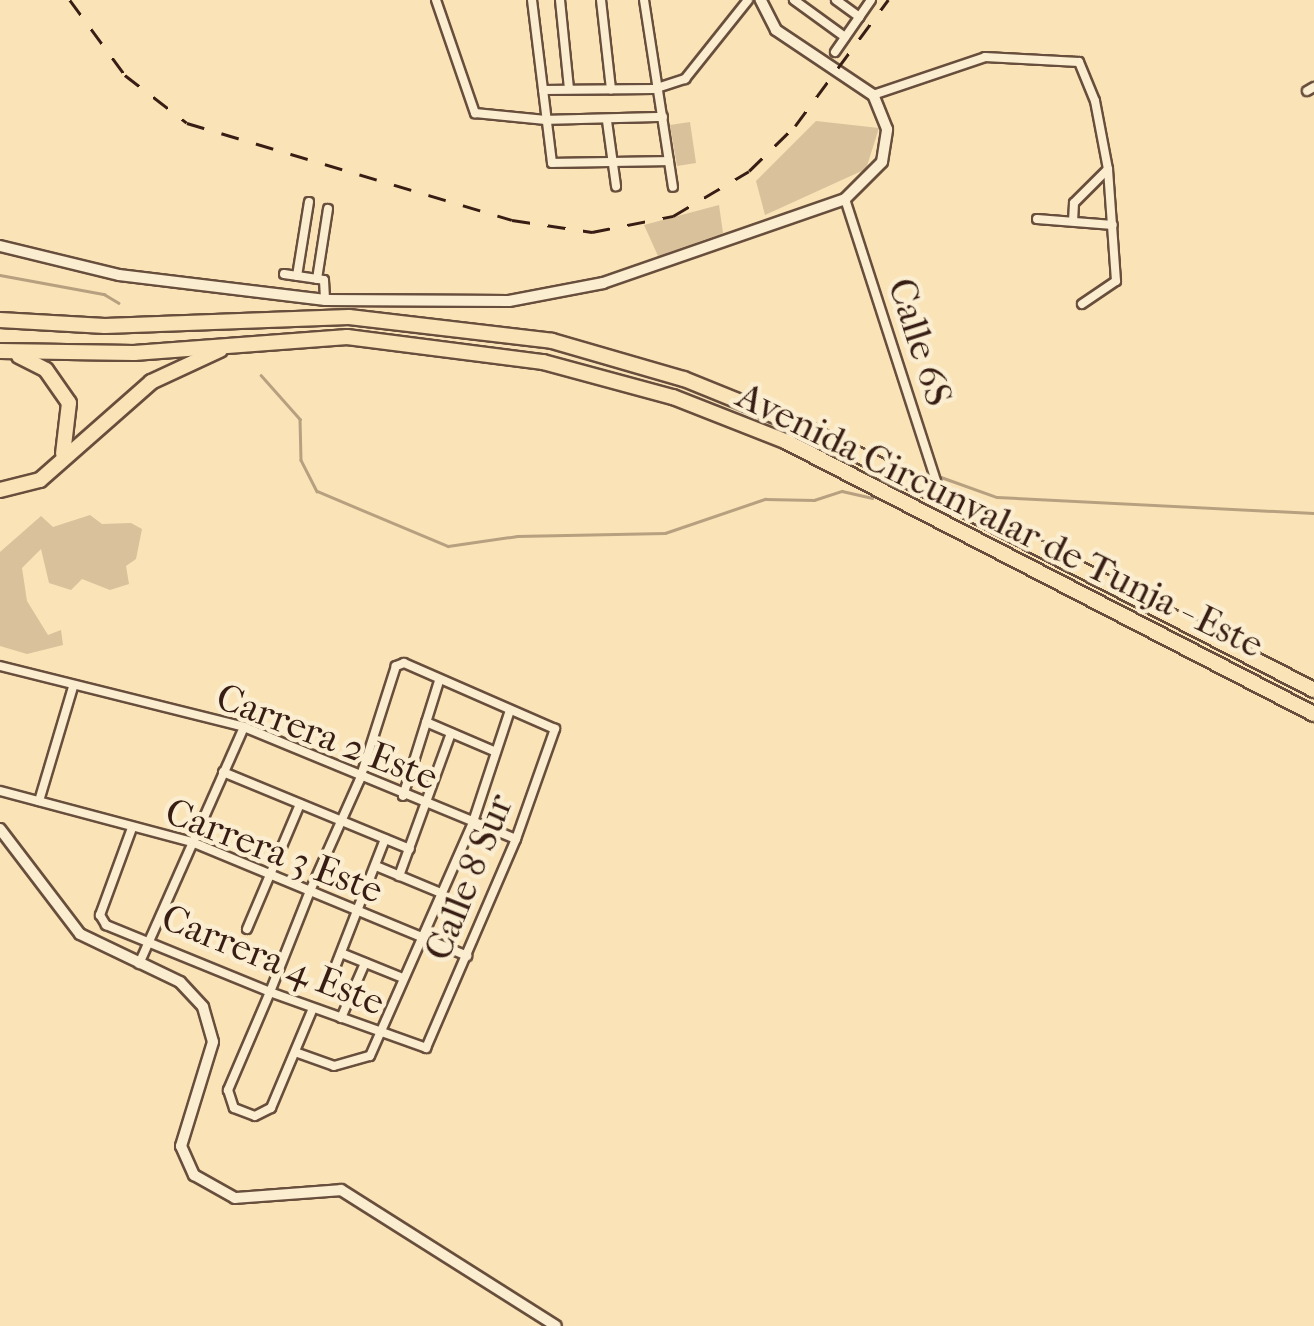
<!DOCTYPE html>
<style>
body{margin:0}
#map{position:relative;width:1314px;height:1326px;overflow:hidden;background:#f9e3b7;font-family:"IM FELL French Canon",serif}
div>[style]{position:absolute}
.green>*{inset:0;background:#d8c19b}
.stream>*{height:2.5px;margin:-1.25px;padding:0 1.25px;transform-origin:1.25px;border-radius:1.25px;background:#b7a07f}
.roads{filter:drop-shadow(2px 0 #684e3c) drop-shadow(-2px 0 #684e3c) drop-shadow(0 2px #684e3c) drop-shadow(0 -2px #684e3c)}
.street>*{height:8px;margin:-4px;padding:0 4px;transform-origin:4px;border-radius:4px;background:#fbedd0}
.secondary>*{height:10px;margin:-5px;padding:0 5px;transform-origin:5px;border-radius:5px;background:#fbedd0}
.highway>*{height:14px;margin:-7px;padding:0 7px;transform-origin:7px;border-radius:7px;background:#f9e3b7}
.rail>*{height:2.5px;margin-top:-1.25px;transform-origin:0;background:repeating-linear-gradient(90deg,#371d13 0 18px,transparent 0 36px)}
span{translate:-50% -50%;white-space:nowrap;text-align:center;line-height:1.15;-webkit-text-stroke:9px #fbedd0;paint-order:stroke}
.street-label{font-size:38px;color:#371d13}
</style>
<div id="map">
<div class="green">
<i style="clip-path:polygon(816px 121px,879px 128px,866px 169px,765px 215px,756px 181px)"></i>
<i style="clip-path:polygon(690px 122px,696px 163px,677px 166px,670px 125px)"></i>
<i style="clip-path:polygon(719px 205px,723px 233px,658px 256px,644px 225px)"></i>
<i style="clip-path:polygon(90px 515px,102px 524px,131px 523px,142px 529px,136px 559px,126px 566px,129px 584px,110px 590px,82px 579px,71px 590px,49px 583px,41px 549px,22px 568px,27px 601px,48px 635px,61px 630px,63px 645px,27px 654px,0 646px,0 552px,41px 516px,53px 527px)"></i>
</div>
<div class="stream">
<i style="left:0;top:275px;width:106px;rotate:10.4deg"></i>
<i style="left:104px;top:294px;width:17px;rotate:31deg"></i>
<i style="left:261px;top:375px;width:59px;rotate:48.4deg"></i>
<i style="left:300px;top:419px;width:41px;rotate:88.6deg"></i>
<i style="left:301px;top:460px;width:35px;rotate:63deg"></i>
<i style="left:317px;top:491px;width:142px;rotate:22.8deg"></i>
<i style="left:448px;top:546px;width:70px;rotate:-8.2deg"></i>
<i style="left:517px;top:536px;width:148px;rotate:-1.2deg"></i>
<i style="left:665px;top:533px;width:106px;rotate:-18.8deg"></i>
<i style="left:765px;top:499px;width:49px;rotate:1.2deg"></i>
<i style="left:814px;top:500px;width:29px;rotate:-18deg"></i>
<i style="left:842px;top:491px;width:31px;rotate:13deg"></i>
<i style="left:918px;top:475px;width:11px;rotate:-10deg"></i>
<i style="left:941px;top:477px;width:59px;rotate:19.7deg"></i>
<i style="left:997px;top:497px;width:317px;rotate:2.9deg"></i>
</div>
<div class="roads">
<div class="street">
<i style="left:436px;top:0;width:120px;rotate:71deg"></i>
<i style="left:475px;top:113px;width:71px;rotate:5.6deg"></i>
<i style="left:546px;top:120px;width:117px;rotate:-1.5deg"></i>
<i style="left:532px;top:0;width:164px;rotate:83deg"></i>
<i style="left:552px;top:163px;width:117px;rotate:-1deg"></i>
<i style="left:560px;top:0;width:89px;rotate:84.2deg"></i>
<i style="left:601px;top:0;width:90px;rotate:83.6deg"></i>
<i style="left:644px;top:0;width:189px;rotate:81.2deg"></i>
<i style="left:794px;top:0;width:63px;rotate:36deg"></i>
<i style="left:836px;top:0;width:29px;rotate:36deg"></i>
<i style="left:835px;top:52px;width:63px;rotate:-55.3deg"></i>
<i style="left:543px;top:90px;width:111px;rotate:-0.5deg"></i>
<i style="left:654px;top:89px;width:33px;rotate:-18deg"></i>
<i style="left:685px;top:79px;width:101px;rotate:-51.4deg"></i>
<i style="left:1307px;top:91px;width:8px;rotate:-30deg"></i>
<i style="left:873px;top:95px;width:118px;rotate:-18.7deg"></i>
<i style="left:985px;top:57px;width:94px;rotate:3deg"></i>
<i style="left:1079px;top:62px;width:42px;rotate:67.7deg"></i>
<i style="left:1095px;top:101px;width:69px;rotate:79.2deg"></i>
<i style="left:1108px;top:169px;width:48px;rotate:135deg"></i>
<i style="left:1074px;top:203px;width:18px;rotate:93deg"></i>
<i style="left:607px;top:121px;width:66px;rotate:82.1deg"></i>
<i style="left:845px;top:199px;width:313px;rotate:72.1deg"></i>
<i style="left:1037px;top:219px;width:76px;rotate:4.5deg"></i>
<i style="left:284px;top:274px;width:40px;rotate:8.5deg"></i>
<i style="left:324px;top:280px;width:20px;rotate:87deg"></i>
<i style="left:297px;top:276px;width:75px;rotate:-80.8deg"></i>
<i style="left:317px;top:279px;width:71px;rotate:-81.1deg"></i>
<i style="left:1082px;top:304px;width:41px;rotate:-34.1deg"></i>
<i style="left:1116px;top:281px;width:112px;rotate:-94.1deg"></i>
<i style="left:0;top:666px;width:252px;rotate:14deg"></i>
<i style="left:244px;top:727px;width:294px;rotate:22.4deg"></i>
<i style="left:426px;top:722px;width:76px;rotate:23.2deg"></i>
<i style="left:223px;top:772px;width:202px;rotate:22.4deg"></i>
<i style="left:0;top:791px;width:199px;rotate:14.9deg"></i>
<i style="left:192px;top:842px;width:298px;rotate:22.5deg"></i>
<i style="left:403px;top:796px;width:121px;rotate:-72.6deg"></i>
<i style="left:39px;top:801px;width:119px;rotate:-73.4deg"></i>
<i style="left:132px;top:828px;width:93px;rotate:110.2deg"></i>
<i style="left:100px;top:915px;width:12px;rotate:59deg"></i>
<i style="left:106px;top:925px;width:177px;rotate:22.2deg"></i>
<i style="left:270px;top:992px;width:166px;rotate:19.7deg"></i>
<i style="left:426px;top:1048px;width:228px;rotate:-66.7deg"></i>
<i style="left:516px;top:839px;width:117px;rotate:-70.5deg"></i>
<i style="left:555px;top:729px;width:165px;rotate:-156.4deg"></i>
<i style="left:404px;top:663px;width:9px;rotate:159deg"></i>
<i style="left:396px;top:666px;width:119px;rotate:107.7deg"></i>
<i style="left:360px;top:779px;width:123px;rotate:114.1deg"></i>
<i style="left:310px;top:891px;width:109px;rotate:111.6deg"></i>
<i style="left:270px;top:992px;width:107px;rotate:113.2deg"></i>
<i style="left:228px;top:1090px;width:19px;rotate:72deg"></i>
<i style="left:234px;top:1108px;width:22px;rotate:21deg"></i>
<i style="left:255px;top:1116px;width:18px;rotate:-27deg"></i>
<i style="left:271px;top:1108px;width:108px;rotate:-67.2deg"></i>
<i style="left:376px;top:866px;width:70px;rotate:22.6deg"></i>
<i style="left:399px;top:876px;width:152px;rotate:-70deg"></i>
<i style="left:247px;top:929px;width:136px;rotate:-67deg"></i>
<i style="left:341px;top:953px;width:67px;rotate:22deg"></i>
<i style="left:139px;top:964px;width:259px;rotate:-66.1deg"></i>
<i style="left:332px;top:975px;width:146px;rotate:-68.7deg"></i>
<i style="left:341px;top:1018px;width:60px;rotate:-66.4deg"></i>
<i style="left:295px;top:1052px;width:41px;rotate:19.7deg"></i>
<i style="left:334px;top:1066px;width:37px;rotate:-16deg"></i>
<i style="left:370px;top:1056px;width:256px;rotate:-66.2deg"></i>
<i style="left:473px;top:822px;width:118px;rotate:-71.7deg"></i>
</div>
<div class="secondary">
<i style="left:0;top:246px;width:122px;rotate:13.7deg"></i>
<i style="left:119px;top:275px;width:208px;rotate:6.9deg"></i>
<i style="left:325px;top:300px;width:184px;rotate:0.3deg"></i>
<i style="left:509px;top:301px;width:96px;rotate:-10.8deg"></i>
<i style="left:603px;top:283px;width:256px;rotate:-19.1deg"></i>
<i style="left:845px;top:199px;width:52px;rotate:-45deg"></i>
<i style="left:882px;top:162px;width:33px;rotate:-81deg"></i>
<i style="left:887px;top:129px;width:37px;rotate:-112deg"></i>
<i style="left:873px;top:95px;width:117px;rotate:-146.2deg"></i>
<i style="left:776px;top:30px;width:34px;rotate:-117deg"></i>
<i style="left:0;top:829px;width:132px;rotate:52.7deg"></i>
<i style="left:80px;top:934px;width:111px;rotate:25.6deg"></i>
<i style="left:180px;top:982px;width:34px;rotate:47deg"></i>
<i style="left:203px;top:1007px;width:36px;rotate:74deg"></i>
<i style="left:213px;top:1042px;width:109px;rotate:107.1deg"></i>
<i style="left:181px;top:1146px;width:32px;rotate:66deg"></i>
<i style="left:194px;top:1175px;width:47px;rotate:29.3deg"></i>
<i style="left:235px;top:1198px;width:106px;rotate:-4.3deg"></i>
<i style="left:341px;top:1190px;width:254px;rotate:32.3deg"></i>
</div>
<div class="highway">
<i style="left:0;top:320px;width:105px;rotate:3.3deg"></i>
<i style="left:105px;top:326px;width:244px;rotate:-2.1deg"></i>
<i style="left:349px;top:317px;width:204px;rotate:6.7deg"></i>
<i style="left:552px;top:341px;width:137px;rotate:16.1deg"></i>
<i style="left:684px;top:379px;width:138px;rotate:22.1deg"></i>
<i style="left:812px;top:431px;width:565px;rotate:27.29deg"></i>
<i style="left:0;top:351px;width:134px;rotate:0.9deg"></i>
<i style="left:134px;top:353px;width:214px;rotate:-4.3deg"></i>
<i style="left:347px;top:337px;width:198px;rotate:7.3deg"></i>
<i style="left:543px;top:362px;width:135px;rotate:15.1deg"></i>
<i style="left:673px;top:397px;width:123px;rotate:21.5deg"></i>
<i style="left:787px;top:442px;width:593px;rotate:27.3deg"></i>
<i style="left:19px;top:356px;width:30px;rotate:27deg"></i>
<i style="left:46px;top:370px;width:40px;rotate:55.1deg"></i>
<i style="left:69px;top:403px;width:51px;rotate:96.7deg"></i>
<i style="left:0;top:490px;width:41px;rotate:-14deg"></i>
<i style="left:40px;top:480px;width:148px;rotate:-41.4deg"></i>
<i style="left:151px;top:382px;width:76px;rotate:-24.9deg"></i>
</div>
</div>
<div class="rail">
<i style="left:70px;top:0;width:93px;rotate:53.7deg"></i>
<i style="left:125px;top:75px;width:78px;rotate:37.7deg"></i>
<i style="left:187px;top:123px;width:339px;rotate:16.6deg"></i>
<i style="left:512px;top:220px;width:81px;rotate:8.5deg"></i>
<i style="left:592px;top:232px;width:83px;rotate:-11.2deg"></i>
<i style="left:673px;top:216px;width:88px;rotate:-30.6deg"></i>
<i style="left:749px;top:171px;width:64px;rotate:-44.4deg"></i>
<i style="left:795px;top:126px;width:157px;rotate:-53.6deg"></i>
</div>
<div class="street-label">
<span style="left:920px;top:342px;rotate:72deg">Calle 6S</span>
<span style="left:1000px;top:520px;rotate:26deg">Avenida Circunvalar de Tunja - Este</span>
<span style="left:327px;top:737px;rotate:21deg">Carrera 2 Este</span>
<span style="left:274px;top:851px;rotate:21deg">Carrera 3 Este</span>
<span style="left:469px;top:877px;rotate:-68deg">Calle 8 Sur</span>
<span style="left:273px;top:960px;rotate:22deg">Carrera 4 Este</span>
</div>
</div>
